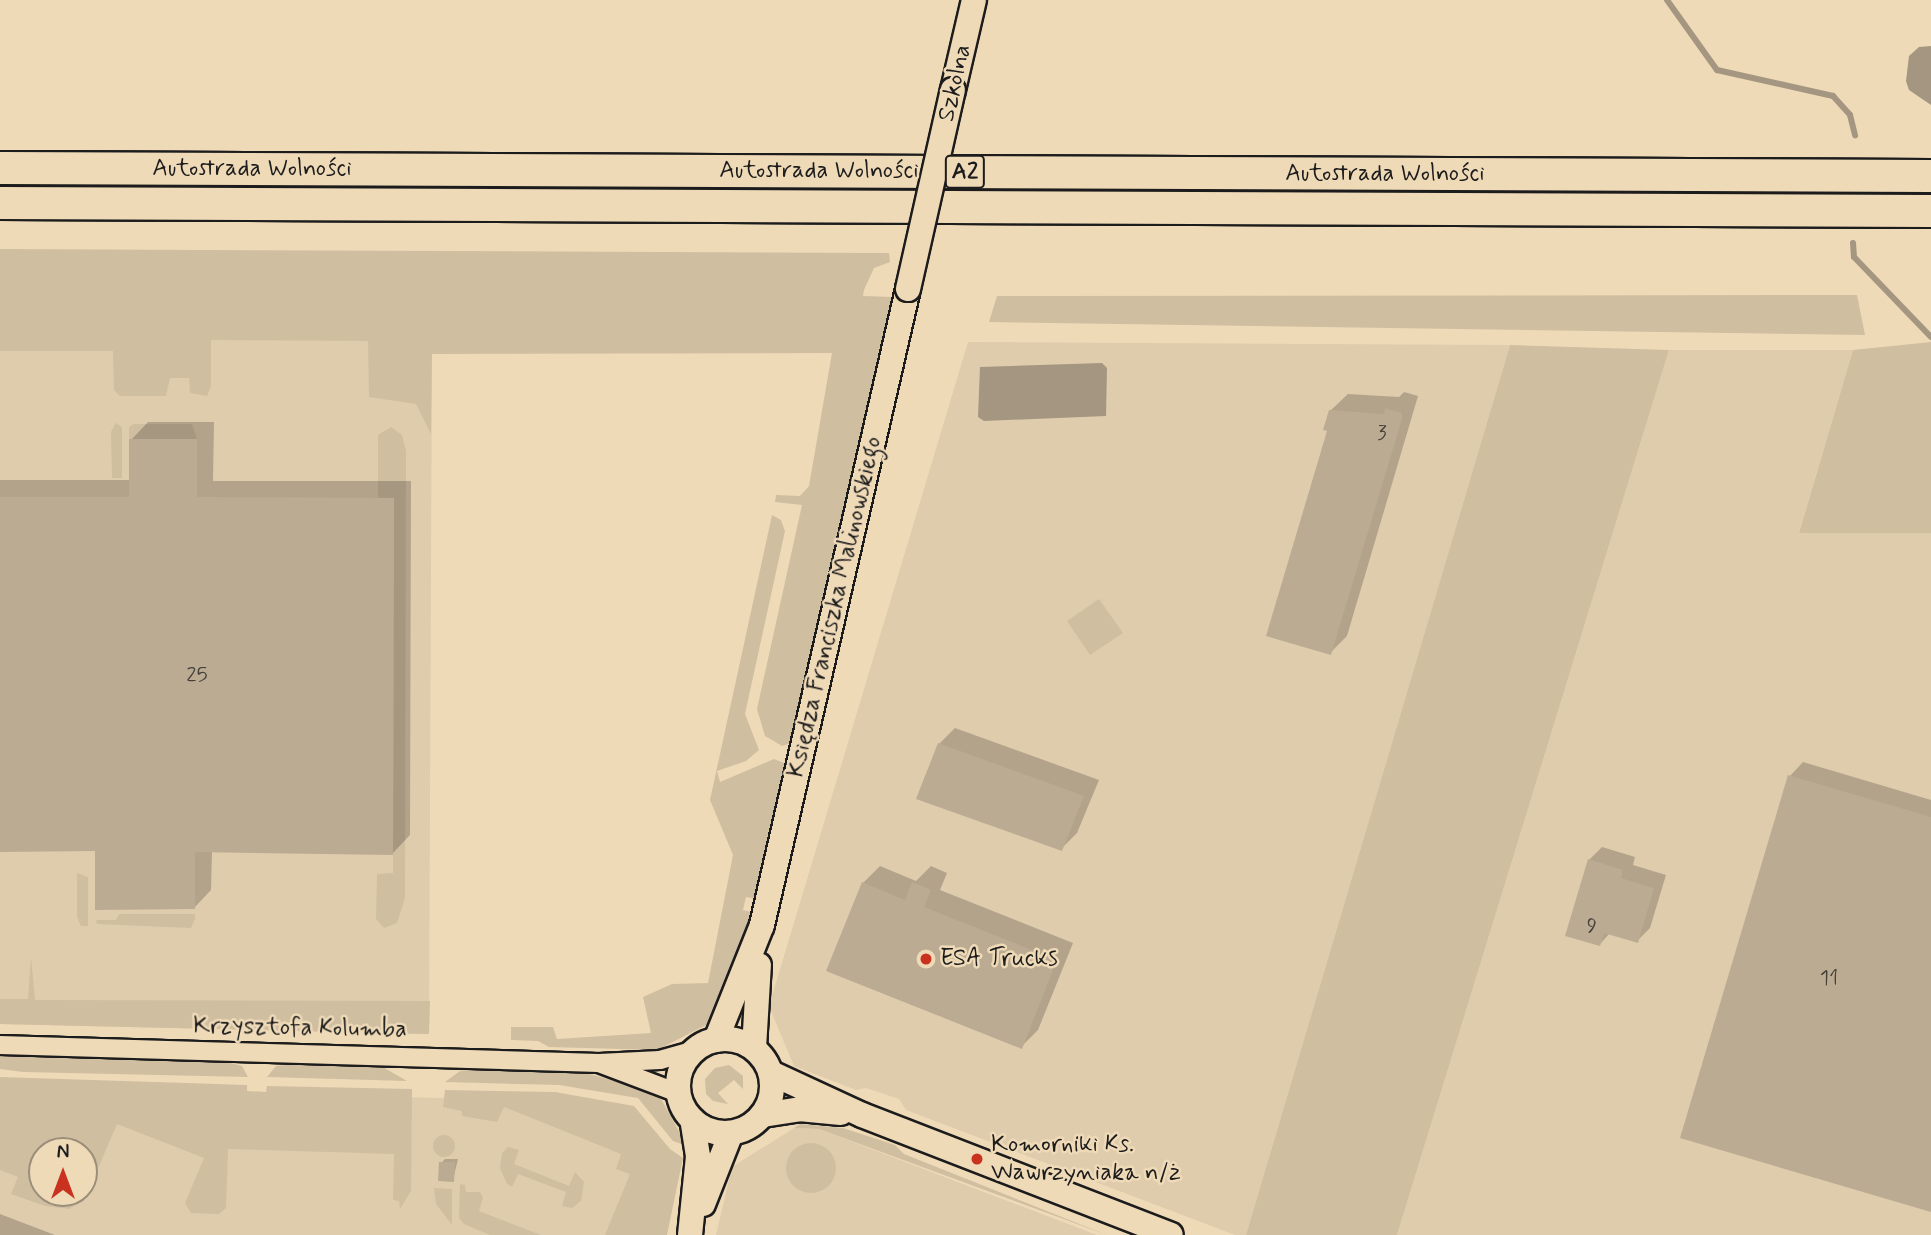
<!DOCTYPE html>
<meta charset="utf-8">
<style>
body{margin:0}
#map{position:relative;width:1931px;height:1235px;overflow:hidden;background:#efdab8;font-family:Mynerve,sans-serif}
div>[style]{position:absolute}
.built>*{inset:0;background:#dfccad}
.green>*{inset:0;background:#d0bea1}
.round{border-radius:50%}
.water>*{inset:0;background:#a49680}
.shadow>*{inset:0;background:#0003}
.stream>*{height:6px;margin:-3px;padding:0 3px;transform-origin:3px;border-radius:3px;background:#a49680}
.building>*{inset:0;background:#bbab92}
.roads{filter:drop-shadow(2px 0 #1c1c1c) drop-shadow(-2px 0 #1c1c1c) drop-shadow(0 2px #1c1c1c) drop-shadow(0 -2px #1c1c1c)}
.street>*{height:18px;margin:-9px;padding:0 9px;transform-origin:9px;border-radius:9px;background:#efdab8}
.secondary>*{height:24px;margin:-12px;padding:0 12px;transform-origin:12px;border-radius:12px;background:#efdab8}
.secondary>.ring{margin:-12px;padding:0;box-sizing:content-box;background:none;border:24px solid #efdab8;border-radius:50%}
.highway>*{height:32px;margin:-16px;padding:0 16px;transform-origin:16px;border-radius:16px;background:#efdab8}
.bridges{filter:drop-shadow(2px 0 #1c1c1c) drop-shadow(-2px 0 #1c1c1c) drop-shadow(0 2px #1c1c1c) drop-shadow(0 -2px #1c1c1c)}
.secondary-bridge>*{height:24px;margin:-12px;padding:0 12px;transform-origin:12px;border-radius:12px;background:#efdab8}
.dots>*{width:19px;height:19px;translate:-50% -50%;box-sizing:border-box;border:4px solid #efdab8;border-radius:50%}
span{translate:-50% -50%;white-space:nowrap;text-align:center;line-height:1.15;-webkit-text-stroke:5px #efdab8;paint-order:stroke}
.number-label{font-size:21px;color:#44403a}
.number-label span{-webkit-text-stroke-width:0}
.shield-label span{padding:2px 5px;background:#efdab8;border:2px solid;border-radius:5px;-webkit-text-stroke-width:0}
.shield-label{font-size:23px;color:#1c1c1c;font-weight:700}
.street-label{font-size:24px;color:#1c1c1c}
.poi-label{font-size:24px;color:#1c1c1c}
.left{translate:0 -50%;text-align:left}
.north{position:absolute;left:28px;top:1137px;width:70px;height:70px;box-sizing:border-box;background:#efdab8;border:2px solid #9b8e7a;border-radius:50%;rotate:0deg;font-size:19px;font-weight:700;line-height:28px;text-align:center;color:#1c1c1c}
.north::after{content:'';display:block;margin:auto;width:24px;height:32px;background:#c8321e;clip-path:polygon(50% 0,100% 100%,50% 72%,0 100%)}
</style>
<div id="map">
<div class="built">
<i style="clip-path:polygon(125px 281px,432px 341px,429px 1034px,0 1024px,0 339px)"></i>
<i style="clip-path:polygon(968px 342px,1510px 345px,1246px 1235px,1235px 1235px,906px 1110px,899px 1099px,866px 1088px,856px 1090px,794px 1066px,769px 1006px)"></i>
<i style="clip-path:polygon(1669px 350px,1853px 350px,1799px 532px,1931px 533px,1931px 1235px,1397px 1235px)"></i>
<i style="clip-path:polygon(evenodd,0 1088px,532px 1100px,607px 1114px,664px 1184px,652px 1235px,0 1235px,0 1088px,42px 1151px,84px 1151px,84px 1193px,42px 1193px,42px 1151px)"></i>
<i style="clip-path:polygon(794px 1128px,819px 1129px,1097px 1235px,716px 1235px,732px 1167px)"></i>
</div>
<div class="green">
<i style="clip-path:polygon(0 249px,889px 253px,890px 262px,874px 268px,864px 290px,863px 296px,894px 297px,791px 743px,782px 746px,765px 736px,757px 709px,802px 505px,775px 502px,776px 495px,800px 496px,809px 486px,832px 353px,432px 354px,431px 434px,416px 404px,369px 397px,368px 341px,211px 340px,211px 386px,207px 396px,190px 393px,189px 378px,170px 378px,166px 396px,120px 396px,114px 390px,113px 351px,0 351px)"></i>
<i style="clip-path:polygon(1857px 295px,1865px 335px,989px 322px,997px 296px)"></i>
<i style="clip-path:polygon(1931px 342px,1931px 533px,1799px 533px,1853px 350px)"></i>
<i style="clip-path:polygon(1510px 345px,1669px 350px,1397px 1235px,1246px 1235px)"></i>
<i style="clip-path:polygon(116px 423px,122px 427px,122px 478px,112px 478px,111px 432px)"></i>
<i style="clip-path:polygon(134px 424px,192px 424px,197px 439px,129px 439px,129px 427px)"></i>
<i style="clip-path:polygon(391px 427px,402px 435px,406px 451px,405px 898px,397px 923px,384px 928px,376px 919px,377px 874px,393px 873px,394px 498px,378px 498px,378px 435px)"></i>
<i style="clip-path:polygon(772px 515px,781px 520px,785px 531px,745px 714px,759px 750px,746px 761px,717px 771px,720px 782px,774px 759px,784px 763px,786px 772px,758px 899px,746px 897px,743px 910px,755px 913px,710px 1023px,657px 1050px,549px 1047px,538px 1041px,511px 1040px,511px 1027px,553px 1027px,557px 1039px,651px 1033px,643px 997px,672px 984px,708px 983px,733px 855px,710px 800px)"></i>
<i style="clip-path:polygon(1099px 599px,1123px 633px,1090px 655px,1067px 621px)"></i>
<i style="clip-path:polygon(77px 873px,88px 877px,88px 926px,81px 926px,77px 917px)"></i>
<i style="clip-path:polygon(119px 914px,195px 914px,195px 919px,191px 928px,97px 924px,96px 920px,116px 920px)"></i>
<i style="clip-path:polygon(31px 957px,35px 1000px,430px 1001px,429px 1034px,0 1024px,0 999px,28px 999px)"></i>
<i style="clip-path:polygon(0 1056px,227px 1062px,242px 1066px,248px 1077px,23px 1072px,0 1069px)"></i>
<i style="clip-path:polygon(287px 1065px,381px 1066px,407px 1081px,267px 1077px,276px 1066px)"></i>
<i style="clip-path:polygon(729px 1065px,743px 1076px,743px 1089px,734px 1080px,718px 1093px,728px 1104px,713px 1101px,706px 1094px,705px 1079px,715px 1068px)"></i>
<i style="clip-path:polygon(474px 1069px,586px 1073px,643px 1089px,661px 1099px,687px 1146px,673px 1141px,638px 1098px,559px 1085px,445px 1082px,460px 1071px)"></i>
<i style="clip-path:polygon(evenodd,0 1077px,247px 1085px,247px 1091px,266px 1092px,267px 1086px,412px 1089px,411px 1191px,400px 1209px,399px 1201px,393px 1200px,394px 1154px,228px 1149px,226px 1208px,219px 1214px,191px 1213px,185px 1203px,204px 1158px,117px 1124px,84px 1201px,69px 1209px,45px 1206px,11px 1194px,18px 1177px,0 1170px,0 1077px,84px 1151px,84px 1193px,42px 1193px,42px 1151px,84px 1151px)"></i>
<i style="clip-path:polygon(445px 1090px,555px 1092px,634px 1106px,670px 1149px,683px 1158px,667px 1235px,605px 1235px,630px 1174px,616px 1169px,621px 1154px,504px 1107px,497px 1122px,462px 1116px,462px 1111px,443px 1107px)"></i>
<i style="clip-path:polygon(800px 1124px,843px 1128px,895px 1145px,904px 1154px,1107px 1235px,819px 1129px,794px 1128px)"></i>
<i class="round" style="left:433px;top:1135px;width:22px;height:22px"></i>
<i class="round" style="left:786px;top:1143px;width:50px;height:50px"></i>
<i style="clip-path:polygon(508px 1147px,519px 1150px,514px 1164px,569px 1186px,575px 1172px,584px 1182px,581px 1201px,572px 1208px,562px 1206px,566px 1192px,518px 1174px,512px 1187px,507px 1184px,500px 1168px,502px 1153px)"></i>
<i style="clip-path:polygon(460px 1184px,465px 1185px,466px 1192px,480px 1192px,483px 1198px,479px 1211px,541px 1235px,490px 1235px,464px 1224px,459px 1218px)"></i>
<i style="clip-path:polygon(434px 1188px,452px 1189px,452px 1225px,436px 1204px)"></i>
</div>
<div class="water">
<i style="clip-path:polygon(1931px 46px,1931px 105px,1909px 90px,1906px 81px,1909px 56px,1919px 47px)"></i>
<i style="clip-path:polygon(1102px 363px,1107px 368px,1106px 416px,984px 421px,978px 417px,980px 367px)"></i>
</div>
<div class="shadow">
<i style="clip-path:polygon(1404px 392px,1418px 396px,1347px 636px,1330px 653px,1330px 411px,1348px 394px,1399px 397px)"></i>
<i style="clip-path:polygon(148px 422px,214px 422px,213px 481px,411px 481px,410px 835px,393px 853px,212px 851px,211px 890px,194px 908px,97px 850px,0 850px,0 480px,131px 480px,131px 440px)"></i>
<i style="clip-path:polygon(955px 728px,1099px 780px,1077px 833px,1061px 849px,939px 744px)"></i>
<i style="clip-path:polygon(1803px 762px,1931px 800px,1931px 1211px,1682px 1137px,1790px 776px)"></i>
<i style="clip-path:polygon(1602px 847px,1635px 857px,1633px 865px,1666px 875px,1650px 928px,1637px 941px,1610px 933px,1600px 944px,1589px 860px)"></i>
<i style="clip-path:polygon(880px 866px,916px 881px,931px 866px,947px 873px,940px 890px,1073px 943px,1038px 1030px,1021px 1047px,863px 883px)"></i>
<i style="clip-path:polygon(445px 1159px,458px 1159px,453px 1180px,441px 1163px)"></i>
<i style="clip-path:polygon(0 1214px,55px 1235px,0 1235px)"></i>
</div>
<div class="stream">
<i style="left:1667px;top:0;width:86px;rotate:54.5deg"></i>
<i style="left:1717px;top:70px;width:119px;rotate:12.6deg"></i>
<i style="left:1833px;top:96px;width:25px;rotate:48deg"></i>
<i style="left:1850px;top:115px;width:21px;rotate:76deg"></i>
<i style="left:1853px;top:243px;width:14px;rotate:86deg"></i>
<i style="left:1854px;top:257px;width:111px;rotate:46.1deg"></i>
</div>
<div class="building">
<i style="clip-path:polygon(1385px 408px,1402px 413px,1402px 419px,1331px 655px,1266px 636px,1327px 431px,1323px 430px,1329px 410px,1384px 414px)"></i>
<i style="clip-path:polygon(129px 439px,197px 439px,197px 497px,394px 498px,393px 855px,195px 852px,195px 909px,95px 910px,95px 851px,0 852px,0 497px,129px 497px)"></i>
<i style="clip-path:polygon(938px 743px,1084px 796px,1062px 851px,916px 799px)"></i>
<i style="clip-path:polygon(1788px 775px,1931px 817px,1931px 1212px,1680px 1138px)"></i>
<i style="clip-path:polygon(1588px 859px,1623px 870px,1621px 878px,1654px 888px,1638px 943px,1604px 933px,1600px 946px,1565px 936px)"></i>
<i style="clip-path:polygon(862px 882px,905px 900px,912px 882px,931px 890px,924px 907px,1057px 960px,1022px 1049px,826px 971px)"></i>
<i style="clip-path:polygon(439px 1162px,455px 1162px,454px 1182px,438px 1181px)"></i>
</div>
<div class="roads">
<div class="street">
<i style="left:0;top:1045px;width:599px;rotate:1.72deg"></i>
<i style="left:599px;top:1063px;width:61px;rotate:-2.8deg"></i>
<i style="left:660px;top:1060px;width:36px;rotate:-16deg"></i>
<i style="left:599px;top:1063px;width:85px;rotate:20.8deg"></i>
</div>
<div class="secondary">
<i style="left:953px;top:90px;width:92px;rotate:-76.9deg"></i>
<i class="ring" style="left:678px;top:1039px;width:70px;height:70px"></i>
<i style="left:716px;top:1040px;width:124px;rotate:-68.2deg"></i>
<i style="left:762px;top:925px;width:653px;rotate:-77.07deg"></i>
<i style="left:754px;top:1048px;width:83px;rotate:-86.6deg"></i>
<i style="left:771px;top:1073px;width:100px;rotate:24.8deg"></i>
<i style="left:862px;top:1115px;width:331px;rotate:21.2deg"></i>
<i style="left:763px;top:1115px;width:36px;rotate:-9deg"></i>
<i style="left:799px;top:1109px;width:42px;rotate:5.4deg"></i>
<i style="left:703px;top:1204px;width:76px;rotate:-68.5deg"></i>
<i style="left:690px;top:1235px;width:79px;rotate:-84.2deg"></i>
<i style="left:698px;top:1156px;width:37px;rotate:-99deg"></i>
</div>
<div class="highway">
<i style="left:0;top:168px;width:1931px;rotate:0.24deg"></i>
<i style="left:0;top:203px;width:1931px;rotate:0.24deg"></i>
</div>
</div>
<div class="bridges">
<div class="secondary-bridge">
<i style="left:908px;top:289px;width:204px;rotate:-77.3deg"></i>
</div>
</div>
<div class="dots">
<i style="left:926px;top:959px;background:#c8321e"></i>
<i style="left:977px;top:1159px;background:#c8321e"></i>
</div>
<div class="number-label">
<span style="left:1382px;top:433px">3</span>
<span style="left:197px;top:675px">25</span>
<span style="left:1592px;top:926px">9</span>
<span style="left:1829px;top:978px">11</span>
</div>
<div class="shield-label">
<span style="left:965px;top:172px">A2</span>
</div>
<div class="street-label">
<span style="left:955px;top:83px;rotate:-77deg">Szkolna</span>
<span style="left:252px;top:169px">Autostrada Wolności</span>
<span style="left:819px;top:171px">Autostrada Wolności</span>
<span style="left:1385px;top:174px">Autostrada Wolności</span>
<span style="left:835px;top:607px;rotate:-77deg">Księdza Franciszka Malinowskiego</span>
<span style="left:300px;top:1028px;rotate:1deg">Krzysztofa Kolumba</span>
</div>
<div class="poi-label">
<span class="left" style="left:940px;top:959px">ESA Trucks</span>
<span class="left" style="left:991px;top:1159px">Komorniki Ks.<br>Wawrzyniaka n/ż</span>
</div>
<div class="north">N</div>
</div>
